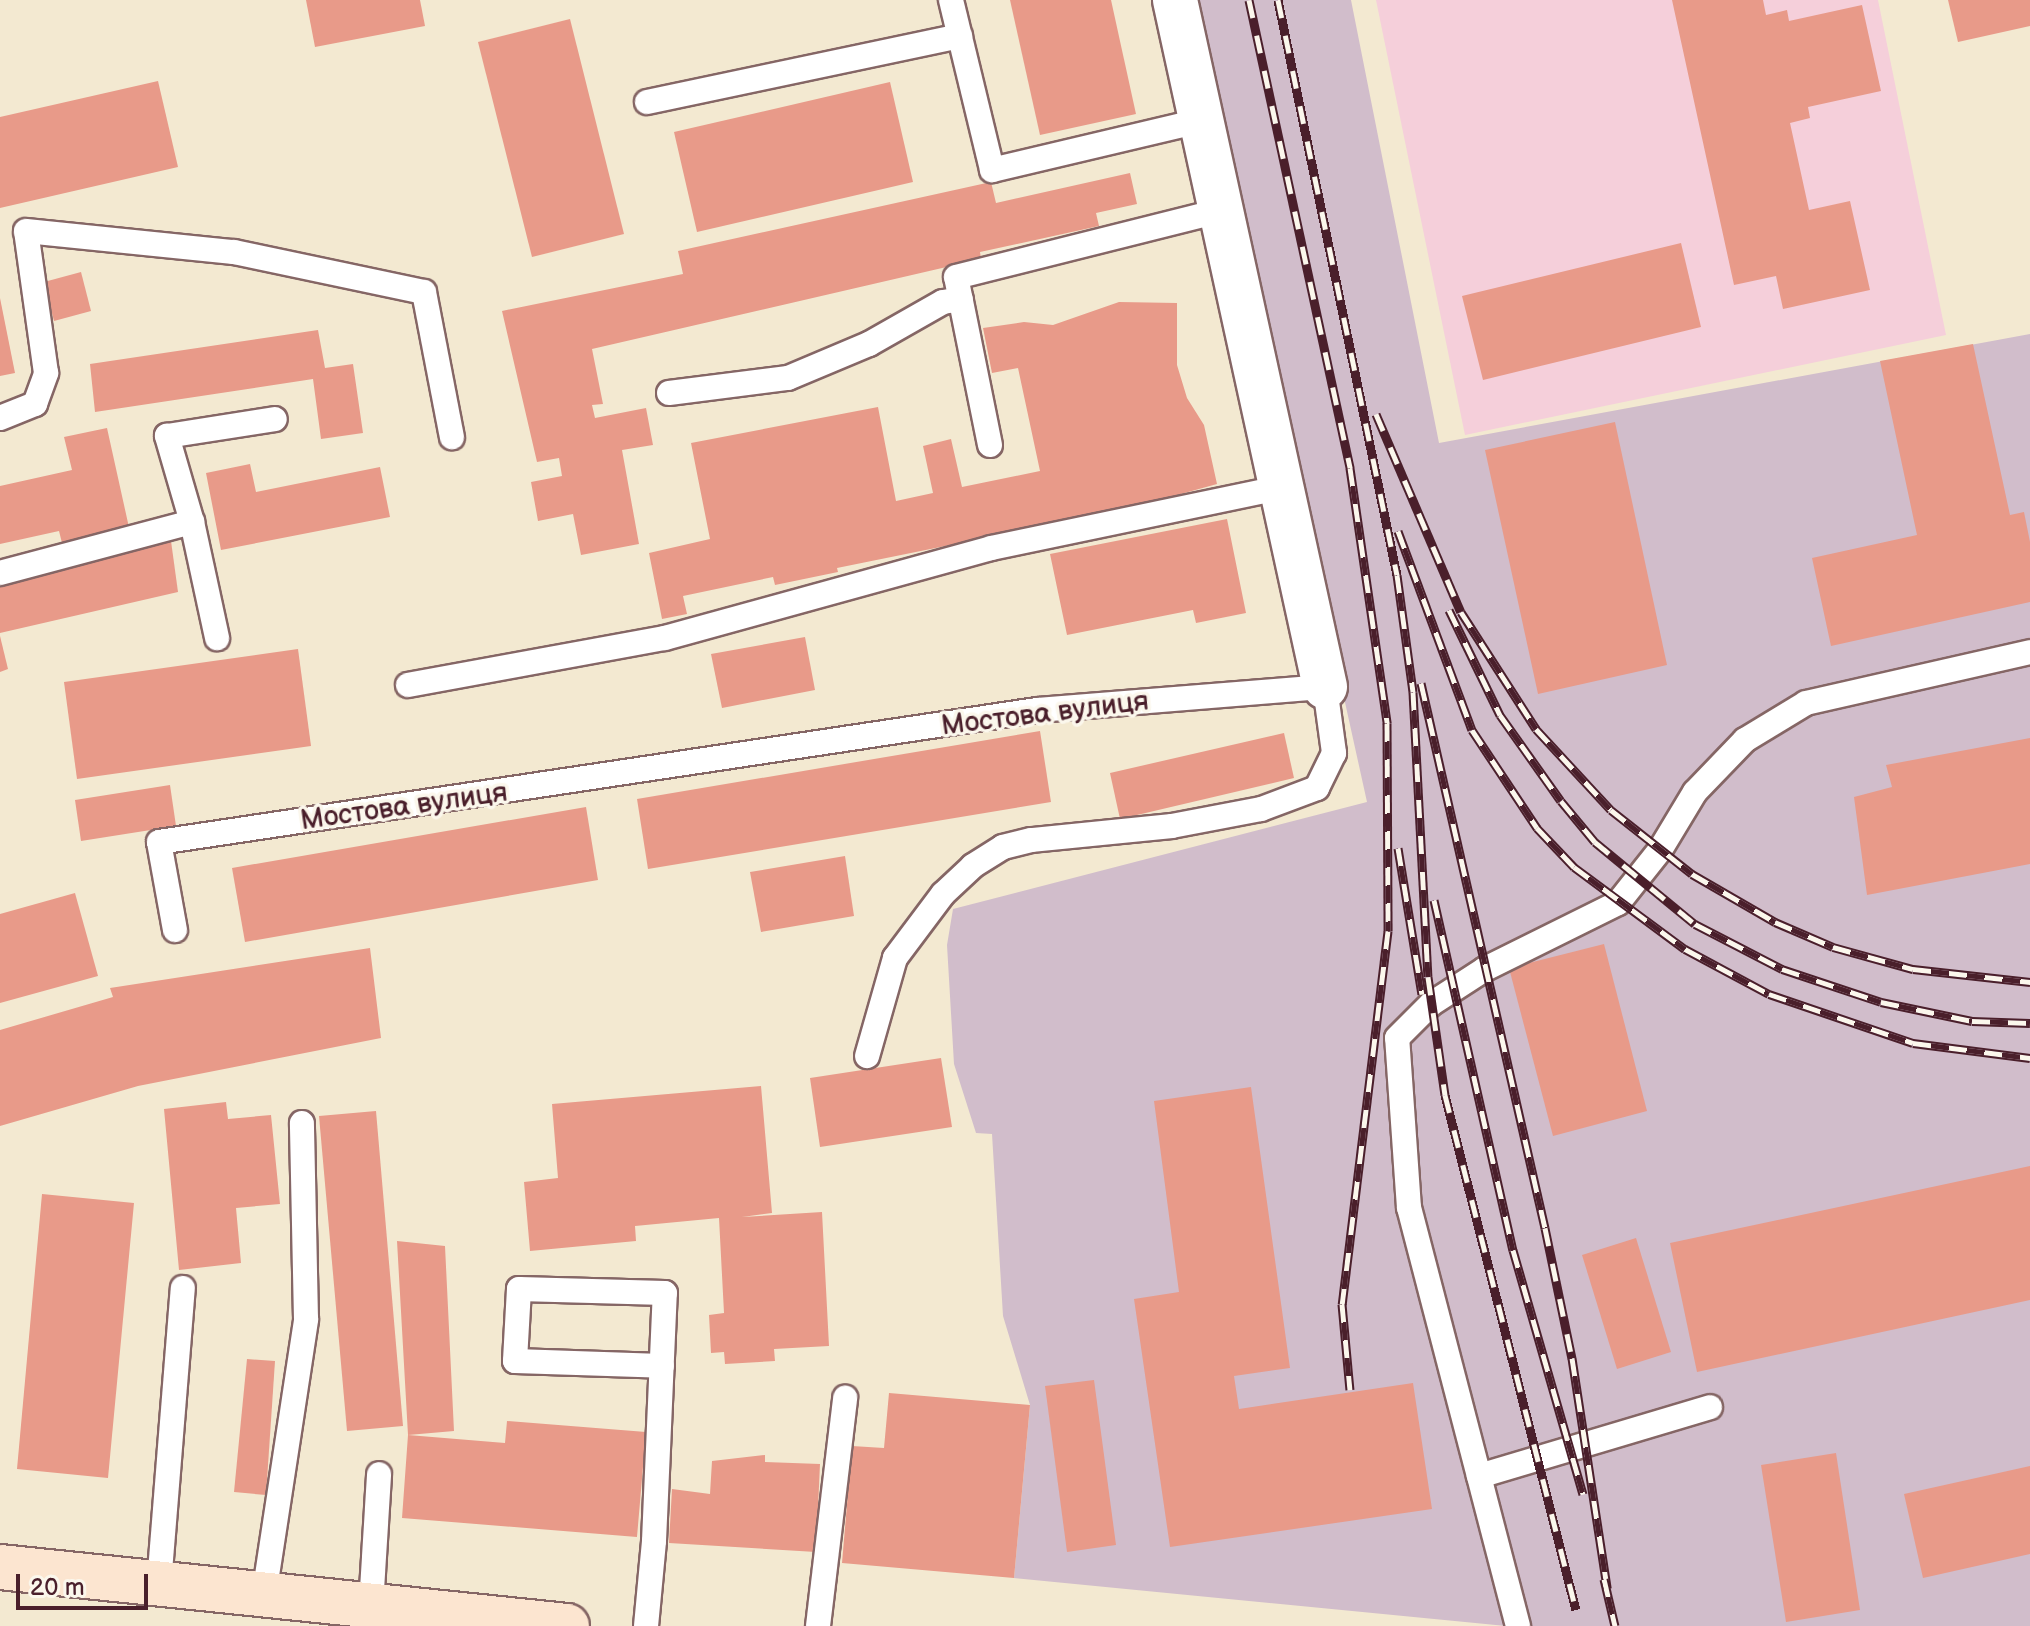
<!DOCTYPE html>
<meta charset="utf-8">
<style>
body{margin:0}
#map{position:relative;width:2030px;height:1626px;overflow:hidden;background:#f3e9d1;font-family:"Balsamiq Sans",sans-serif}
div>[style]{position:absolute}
.built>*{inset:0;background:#f5cfda}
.industrial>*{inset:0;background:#d1bdcb}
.building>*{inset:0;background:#e89a89}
.roads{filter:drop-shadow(2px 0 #856665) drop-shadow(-2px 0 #856665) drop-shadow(0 2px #856665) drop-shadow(0 -2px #856665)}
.service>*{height:24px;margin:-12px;padding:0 12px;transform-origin:12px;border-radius:12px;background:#fff}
.minor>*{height:44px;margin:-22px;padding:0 22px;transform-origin:22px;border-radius:22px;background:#fff}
.secondary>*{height:44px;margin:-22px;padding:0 22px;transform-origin:22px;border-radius:22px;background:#fce5d0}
.rail>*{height:9px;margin-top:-4.5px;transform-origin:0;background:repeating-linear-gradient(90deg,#fbf7ec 0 18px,#4a1f2b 0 36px);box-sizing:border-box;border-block:2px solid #4a1f2b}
span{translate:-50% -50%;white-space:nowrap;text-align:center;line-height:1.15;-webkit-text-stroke:7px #fbf7ec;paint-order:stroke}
.street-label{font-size:28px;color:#4a1f2b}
.scale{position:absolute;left:16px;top:1574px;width:132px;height:36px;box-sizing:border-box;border:4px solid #4a1f2b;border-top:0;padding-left:10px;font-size:24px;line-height:28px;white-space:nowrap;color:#4a1f2b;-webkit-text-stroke:6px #fbf7ec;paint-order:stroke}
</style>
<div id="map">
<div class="built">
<i style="clip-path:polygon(1376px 0,1878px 0,1946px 335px,1465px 435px)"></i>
</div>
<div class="industrial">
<i style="clip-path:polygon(1190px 0,1351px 0,1439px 443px,2030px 334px,2030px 1626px,1506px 1626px,1014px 1578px,1030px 1405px,1003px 1316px,992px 1134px,976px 1133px,954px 1064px,947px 945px,953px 909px,1367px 802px)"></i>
</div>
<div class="building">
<i style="clip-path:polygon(306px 0,420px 0,425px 26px,315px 47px)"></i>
<i style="clip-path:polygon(1010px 0,1111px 0,1136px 114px,1040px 135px)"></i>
<i style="clip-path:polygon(1672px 0,1763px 0,1766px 15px,1787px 10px,1789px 21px,1862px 5px,1881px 91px,1808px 107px,1810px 118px,1790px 123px,1809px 210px,1850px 201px,1870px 290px,1783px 309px,1776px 276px,1734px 285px)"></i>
<i style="clip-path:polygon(1948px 0,2030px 0,2030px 26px,1958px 42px)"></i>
<i style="clip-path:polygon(570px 19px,624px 234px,532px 257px,478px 42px)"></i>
<i style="clip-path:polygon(158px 81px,178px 167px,0 208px,0 117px)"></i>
<i style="clip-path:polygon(890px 82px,913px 182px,697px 232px,674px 132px)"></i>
<i style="clip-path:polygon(1130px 173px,1137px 204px,1096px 213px,1099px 226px,980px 252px,981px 259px,592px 349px,603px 404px,592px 405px,595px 418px,646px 408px,653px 445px,622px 450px,639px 544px,581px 555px,573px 514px,538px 521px,531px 482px,562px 476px,559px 458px,537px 462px,502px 311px,683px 274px,678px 251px,991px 182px,996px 203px)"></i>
<i style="clip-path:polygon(1681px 243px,1701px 327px,1483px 380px,1462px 296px)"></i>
<i style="clip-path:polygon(81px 272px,91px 311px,54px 321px,44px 282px)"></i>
<i style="clip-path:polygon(0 298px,15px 373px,0 376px)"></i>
<i style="clip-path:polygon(1119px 302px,1177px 303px,1177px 365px,1187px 398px,1204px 425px,1217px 484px,1123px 510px,837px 568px,838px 572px,775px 585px,773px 577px,683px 596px,687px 614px,662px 619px,649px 553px,710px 539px,691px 443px,878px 407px,896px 501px,933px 493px,923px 446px,951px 439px,962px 487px,1040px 471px,1018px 368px,992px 373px,983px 328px,1024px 322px,1053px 325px)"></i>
<i style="clip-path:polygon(318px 330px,325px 368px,353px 364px,363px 433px,321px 439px,313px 379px,95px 412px,90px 364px)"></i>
<i style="clip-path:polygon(1973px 344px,2010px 515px,2024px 512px,2030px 542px,2030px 602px,1831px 646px,1812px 558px,1917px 535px,1880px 361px)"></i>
<i style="clip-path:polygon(1615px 422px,1667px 665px,1538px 694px,1485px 450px)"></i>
<i style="clip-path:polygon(107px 428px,130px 532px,63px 547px,59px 531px,0 544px,0 486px,72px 470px,64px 437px)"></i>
<i style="clip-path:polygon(250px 464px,256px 492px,380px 467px,390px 517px,221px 550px,206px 473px)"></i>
<i style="clip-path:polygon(1227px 519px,1246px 613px,1196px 623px,1193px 610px,1067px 635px,1050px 554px)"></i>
<i style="clip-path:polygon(171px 541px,178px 592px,0 633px,0 585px)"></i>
<i style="clip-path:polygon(0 636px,8px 669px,0 672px)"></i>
<i style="clip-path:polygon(805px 637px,815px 690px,722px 708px,711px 654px)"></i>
<i style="clip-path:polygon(298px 649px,311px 746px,77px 779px,64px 682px)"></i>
<i style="clip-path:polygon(1040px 731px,1051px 802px,648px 869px,637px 799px)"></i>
<i style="clip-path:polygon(1284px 733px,1294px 778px,1120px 819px,1110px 773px)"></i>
<i style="clip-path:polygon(2030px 738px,2030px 864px,1867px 895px,1854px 797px,1892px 787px,1886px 765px)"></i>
<i style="clip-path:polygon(170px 785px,176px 826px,81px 841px,75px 800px)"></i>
<i style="clip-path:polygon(586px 807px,598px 880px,245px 942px,232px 868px)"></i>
<i style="clip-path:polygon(845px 856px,854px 916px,761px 932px,750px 872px)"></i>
<i style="clip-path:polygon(75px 893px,98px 976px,0 1003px,0 914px)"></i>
<i style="clip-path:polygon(1604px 944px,1647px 1111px,1553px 1136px,1509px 968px)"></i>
<i style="clip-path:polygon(370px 948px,381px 1038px,138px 1086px,0 1126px,0 1030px,113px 997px,110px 988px)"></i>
<i style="clip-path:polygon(941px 1058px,952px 1127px,820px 1147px,810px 1078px)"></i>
<i style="clip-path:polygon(761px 1086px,772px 1213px,742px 1217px,822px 1212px,829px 1346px,774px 1349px,775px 1361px,725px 1364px,724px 1352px,711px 1353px,709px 1315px,724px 1313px,719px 1218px,635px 1226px,636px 1241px,530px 1251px,524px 1182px,558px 1178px,552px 1104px)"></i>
<i style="clip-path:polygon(1251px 1087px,1290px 1368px,1234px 1376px,1239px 1409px,1413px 1383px,1432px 1509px,1170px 1547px,1134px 1299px,1179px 1292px,1154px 1101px)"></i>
<i style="clip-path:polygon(226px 1102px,228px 1119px,271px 1115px,280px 1204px,236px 1208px,241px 1263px,179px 1270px,164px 1109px)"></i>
<i style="clip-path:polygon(376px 1111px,403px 1426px,347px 1431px,319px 1116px)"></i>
<i style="clip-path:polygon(2030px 1166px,2030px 1300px,1697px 1372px,1670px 1243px)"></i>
<i style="clip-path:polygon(42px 1194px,134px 1203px,108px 1478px,17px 1469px)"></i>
<i style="clip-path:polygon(1636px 1238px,1671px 1352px,1617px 1369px,1582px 1255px)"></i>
<i style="clip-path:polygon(397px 1241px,445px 1246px,454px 1431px,408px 1435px,505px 1443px,507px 1421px,646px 1432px,637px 1537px,402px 1518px,408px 1435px)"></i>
<i style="clip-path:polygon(247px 1359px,275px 1361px,266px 1495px,234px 1492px)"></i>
<i style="clip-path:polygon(1094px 1380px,1116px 1545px,1067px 1552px,1045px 1386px)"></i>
<i style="clip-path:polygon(889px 1393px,1030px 1405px,1014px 1578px,842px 1563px,852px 1446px,884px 1448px)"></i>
<i style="clip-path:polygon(1836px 1453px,1860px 1610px,1786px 1622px,1761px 1465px)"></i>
<i style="clip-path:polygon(765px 1455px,765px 1462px,820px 1464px,816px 1552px,669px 1543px,672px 1489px,710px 1494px,712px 1461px)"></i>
<i style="clip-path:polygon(2030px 1466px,2030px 1554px,1923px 1578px,1904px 1494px)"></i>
</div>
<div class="roads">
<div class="service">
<i style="left:951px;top:0;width:175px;rotate:76.4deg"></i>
<i style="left:992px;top:170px;width:214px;rotate:-13.3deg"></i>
<i style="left:647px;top:102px;width:320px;rotate:-11.9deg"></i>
<i style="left:669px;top:393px;width:120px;rotate:-7.2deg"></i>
<i style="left:788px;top:378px;width:88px;rotate:-22.8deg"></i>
<i style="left:869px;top:344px;width:85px;rotate:-29.6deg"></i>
<i style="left:943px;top:302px;width:18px;rotate:-9deg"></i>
<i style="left:0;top:418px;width:38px;rotate:-22deg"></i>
<i style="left:35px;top:404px;width:33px;rotate:-70deg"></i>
<i style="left:46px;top:373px;width:143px;rotate:-98deg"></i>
<i style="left:26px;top:231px;width:209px;rotate:5.8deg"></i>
<i style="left:234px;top:252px;width:194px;rotate:11.9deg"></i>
<i style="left:424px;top:292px;width:148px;rotate:79.1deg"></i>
<i style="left:990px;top:445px;width:171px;rotate:-101.4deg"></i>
<i style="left:956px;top:277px;width:271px;rotate:-14.1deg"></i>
<i style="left:192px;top:522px;width:90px;rotate:-106.2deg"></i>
<i style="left:167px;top:436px;width:109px;rotate:-8.9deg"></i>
<i style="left:0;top:573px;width:199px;rotate:-14.9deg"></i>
<i style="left:192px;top:522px;width:119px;rotate:77.8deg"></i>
<i style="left:408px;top:685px;width:261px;rotate:-10.4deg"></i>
<i style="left:665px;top:638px;width:338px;rotate:-15.4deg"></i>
<i style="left:991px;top:548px;width:293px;rotate:-11.8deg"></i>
<i style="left:175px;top:930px;width:89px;rotate:-100.3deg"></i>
<i style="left:159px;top:842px;width:888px;rotate:-8.55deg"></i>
<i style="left:1037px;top:710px;width:289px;rotate:-4.6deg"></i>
<i style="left:1325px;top:687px;width:67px;rotate:82.2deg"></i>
<i style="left:1334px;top:753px;width:39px;rotate:116deg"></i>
<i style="left:1317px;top:788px;width:60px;rotate:159.4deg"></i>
<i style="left:1261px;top:809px;width:91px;rotate:169.2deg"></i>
<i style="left:1172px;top:826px;width:142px;rotate:174.3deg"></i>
<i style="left:1031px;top:840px;width:29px;rotate:166deg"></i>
<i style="left:1003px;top:847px;width:36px;rotate:148deg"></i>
<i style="left:973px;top:866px;width:41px;rotate:137deg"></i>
<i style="left:943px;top:894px;width:80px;rotate:126.9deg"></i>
<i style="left:895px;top:958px;width:102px;rotate:105.9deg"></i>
<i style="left:1479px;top:1476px;width:241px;rotate:-16.6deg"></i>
<i style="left:159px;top:1584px;width:297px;rotate:-85.4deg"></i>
<i style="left:264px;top:1595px;width:279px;rotate:-81.3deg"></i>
<i style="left:306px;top:1319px;width:196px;rotate:-91.2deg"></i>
<i style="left:371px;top:1606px;width:132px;rotate:-86.5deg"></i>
<i style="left:646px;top:1626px;width:85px;rotate:-84.6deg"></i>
<i style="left:654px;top:1541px;width:248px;rotate:-87.5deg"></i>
<i style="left:665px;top:1293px;width:146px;rotate:-178.4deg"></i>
<i style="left:519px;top:1289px;width:72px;rotate:93.2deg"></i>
<i style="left:515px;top:1361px;width:147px;rotate:1.9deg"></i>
<i style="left:818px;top:1626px;width:230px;rotate:-83.2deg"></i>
<i style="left:1518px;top:1626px;width:432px;rotate:-104.6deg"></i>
<i style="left:1409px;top:1208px;width:170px;rotate:-94deg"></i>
<i style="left:1397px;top:1038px;width:48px;rotate:-45deg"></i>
<i style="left:1431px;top:1004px;width:64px;rotate:-32.9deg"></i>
<i style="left:1485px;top:969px;width:148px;rotate:-26.4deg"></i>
<i style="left:1618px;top:903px;width:68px;rotate:-51.6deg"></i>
<i style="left:1660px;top:850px;width:68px;rotate:-58.9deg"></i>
<i style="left:1695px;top:792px;width:72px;rotate:-46.1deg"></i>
<i style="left:1745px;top:740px;width:71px;rotate:-31.2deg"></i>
<i style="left:1806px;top:703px;width:230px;rotate:-12.8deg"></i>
</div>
<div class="minor">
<i style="left:1175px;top:0;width:703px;rotate:77.68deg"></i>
</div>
<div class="secondary">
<i style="left:0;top:1567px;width:570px;rotate:5.94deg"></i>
</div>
</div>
<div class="rail">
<i style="left:1249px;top:0;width:479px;rotate:77.8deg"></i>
<i style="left:1350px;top:468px;width:258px;rotate:81.7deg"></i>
<i style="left:1387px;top:723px;width:208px;rotate:89.7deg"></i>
<i style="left:1388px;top:931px;width:376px;rotate:97deg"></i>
<i style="left:1342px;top:1304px;width:86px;rotate:84.7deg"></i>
<i style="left:1278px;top:0;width:587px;rotate:78.31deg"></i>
<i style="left:1397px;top:575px;width:118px;rotate:82.2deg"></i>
<i style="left:1413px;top:692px;width:285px;rotate:87deg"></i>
<i style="left:1428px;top:977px;width:119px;rotate:81.8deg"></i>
<i style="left:1445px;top:1095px;width:531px;rotate:75.73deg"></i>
<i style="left:1376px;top:414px;width:215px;rotate:66.8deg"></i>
<i style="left:1461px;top:612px;width:139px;rotate:57.3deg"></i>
<i style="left:1536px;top:729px;width:110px;rotate:47.2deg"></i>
<i style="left:1611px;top:810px;width:103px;rotate:38.3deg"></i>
<i style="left:1692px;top:874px;width:96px;rotate:30deg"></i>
<i style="left:1775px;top:922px;width:63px;rotate:23.3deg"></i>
<i style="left:1833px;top:947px;width:83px;rotate:15.4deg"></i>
<i style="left:1913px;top:969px;width:118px;rotate:6.3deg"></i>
<i style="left:1398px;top:531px;width:212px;rotate:69.6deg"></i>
<i style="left:1472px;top:730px;width:118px;rotate:56.4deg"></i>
<i style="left:1537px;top:828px;width:54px;rotate:46.5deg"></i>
<i style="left:1574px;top:867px;width:138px;rotate:36.5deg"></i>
<i style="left:1685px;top:949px;width:95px;rotate:28.2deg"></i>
<i style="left:1769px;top:994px;width:152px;rotate:18.8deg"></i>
<i style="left:1913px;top:1043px;width:118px;rotate:7.3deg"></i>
<i style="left:1449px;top:610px;width:117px;rotate:64.1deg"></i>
<i style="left:1500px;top:715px;width:105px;rotate:54.7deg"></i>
<i style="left:1561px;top:801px;width:53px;rotate:50.3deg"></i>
<i style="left:1595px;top:842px;width:129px;rotate:39.4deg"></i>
<i style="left:1695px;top:924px;width:98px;rotate:27.3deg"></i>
<i style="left:1782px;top:969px;width:104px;rotate:18.4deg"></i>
<i style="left:1881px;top:1002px;width:93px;rotate:11.8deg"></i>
<i style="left:1972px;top:1021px;width:58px;rotate:2deg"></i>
<i style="left:1421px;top:683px;width:559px;rotate:77.18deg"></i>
<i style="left:1545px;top:1228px;width:133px;rotate:78.3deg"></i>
<i style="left:1572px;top:1358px;width:233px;rotate:81.3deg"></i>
<i style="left:1398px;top:848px;width:148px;rotate:80.7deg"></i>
<i style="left:1434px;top:900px;width:359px;rotate:77.3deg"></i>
<i style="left:1513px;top:1250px;width:254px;rotate:74deg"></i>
<i style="left:1604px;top:1579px;width:48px;rotate:76.8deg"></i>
</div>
<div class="street-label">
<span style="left:1045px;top:714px;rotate:-7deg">Мостова вулиця</span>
<span style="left:404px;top:807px;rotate:-8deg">Мостова вулиця</span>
</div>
<div class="scale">20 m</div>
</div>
